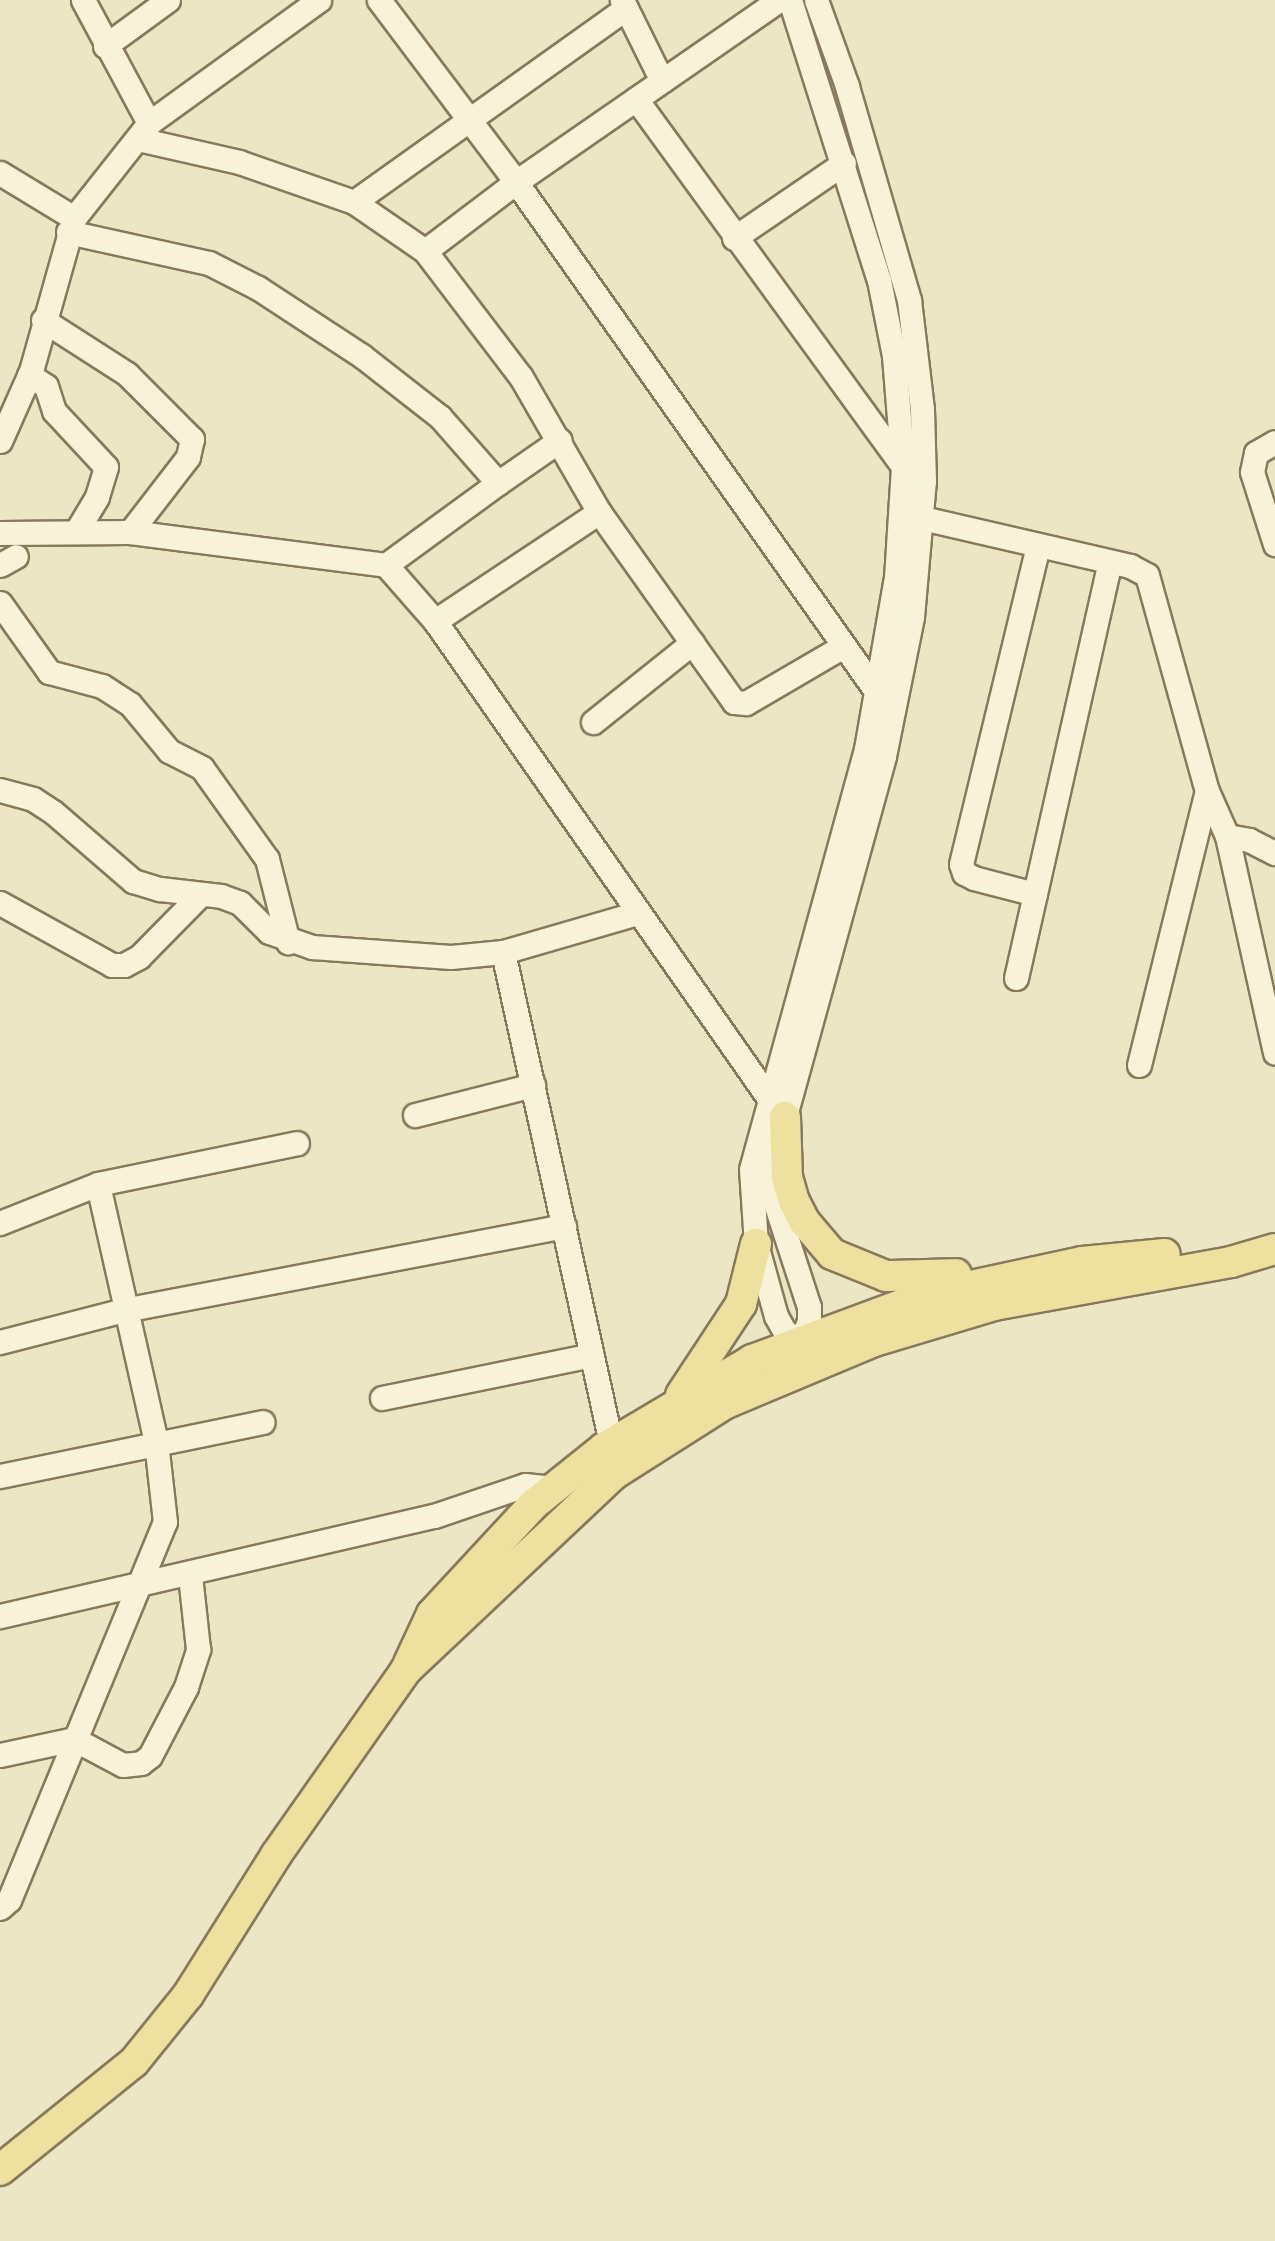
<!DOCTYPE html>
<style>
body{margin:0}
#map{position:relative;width:1275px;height:2241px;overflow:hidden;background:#ede6c5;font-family:Spectral,serif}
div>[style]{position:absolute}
.roads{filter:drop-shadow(2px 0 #87795c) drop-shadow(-2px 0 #87795c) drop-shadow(0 2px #87795c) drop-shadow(0 -2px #87795c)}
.minor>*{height:23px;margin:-11.5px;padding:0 11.5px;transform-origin:11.5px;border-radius:11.5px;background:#f8f3d8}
.major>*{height:30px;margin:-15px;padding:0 15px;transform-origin:15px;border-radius:15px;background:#eee09e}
span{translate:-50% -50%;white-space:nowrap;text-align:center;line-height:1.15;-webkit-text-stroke:5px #f4efd4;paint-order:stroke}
</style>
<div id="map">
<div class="roads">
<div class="minor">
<i style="left:83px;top:0;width:140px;rotate:61.8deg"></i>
<i style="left:379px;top:0;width:228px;rotate:53deg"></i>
<i style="left:516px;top:182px;width:636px;rotate:54.73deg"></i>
<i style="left:622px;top:0;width:90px;rotate:63.7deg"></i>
<i style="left:790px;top:0;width:294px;rotate:72.4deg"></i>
<i style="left:879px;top:280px;width:77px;rotate:78.8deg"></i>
<i style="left:894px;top:356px;width:111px;rotate:85.4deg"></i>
<i style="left:903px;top:467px;width:110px;rotate:93.6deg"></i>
<i style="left:896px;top:577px;width:175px;rotate:99.9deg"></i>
<i style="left:866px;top:749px;width:435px;rotate:105.3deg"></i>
<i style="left:751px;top:1169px;width:75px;rotate:86.2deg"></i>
<i style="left:756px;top:1244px;width:75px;rotate:74.5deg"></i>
<i style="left:776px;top:1316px;width:18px;rotate:61deg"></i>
<i style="left:785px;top:1332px;width:29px;rotate:27deg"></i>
<i style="left:105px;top:46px;width:78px;rotate:-36.1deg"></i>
<i style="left:636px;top:99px;width:455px;rotate:54deg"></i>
<i style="left:138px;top:139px;width:104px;rotate:12.8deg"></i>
<i style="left:239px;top:162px;width:122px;rotate:19.2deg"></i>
<i style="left:354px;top:202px;width:86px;rotate:34.6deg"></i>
<i style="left:425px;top:251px;width:158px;rotate:52.7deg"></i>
<i style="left:521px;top:377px;width:156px;rotate:60deg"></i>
<i style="left:599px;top:512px;width:233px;rotate:54.6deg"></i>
<i style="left:734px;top:702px;width:12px;rotate:5deg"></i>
<i style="left:746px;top:703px;width:111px;rotate:-30.3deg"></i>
<i style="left:0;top:173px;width:87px;rotate:31.3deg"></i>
<i style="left:354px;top:202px;width:334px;rotate:-35.5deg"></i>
<i style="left:68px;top:232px;width:144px;rotate:12.4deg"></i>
<i style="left:209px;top:263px;width:55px;rotate:27deg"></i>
<i style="left:258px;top:288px;width:124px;rotate:33.2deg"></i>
<i style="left:362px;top:356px;width:99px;rotate:38deg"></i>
<i style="left:440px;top:417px;width:88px;rotate:48.7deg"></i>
<i style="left:498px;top:483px;width:139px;rotate:143.8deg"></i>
<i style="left:734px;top:238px;width:133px;rotate:-34.3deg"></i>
<i style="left:425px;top:251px;width:114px;rotate:-37.2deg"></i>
<i style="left:516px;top:182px;width:320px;rotate:-34.7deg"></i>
<i style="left:43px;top:320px;width:100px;rotate:32.7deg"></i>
<i style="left:127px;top:374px;width:92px;rotate:45deg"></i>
<i style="left:192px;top:439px;width:18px;rotate:103deg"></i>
<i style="left:188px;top:457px;width:95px;rotate:127.7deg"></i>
<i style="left:29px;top:375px;width:20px;rotate:33deg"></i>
<i style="left:46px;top:386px;width:26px;rotate:72deg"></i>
<i style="left:54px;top:411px;width:76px;rotate:47.1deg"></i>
<i style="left:106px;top:467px;width:31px;rotate:107deg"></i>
<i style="left:97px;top:497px;width:41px;rotate:121deg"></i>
<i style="left:0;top:441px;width:77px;rotate:-66.1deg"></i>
<i style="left:31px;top:371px;width:159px;rotate:-74.3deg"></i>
<i style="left:74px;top:218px;width:121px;rotate:-51.7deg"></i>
<i style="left:149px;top:123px;width:210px;rotate:-35.9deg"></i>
<i style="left:1275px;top:442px;width:22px;rotate:150deg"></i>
<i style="left:1256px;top:453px;width:19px;rotate:102deg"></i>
<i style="left:1252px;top:472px;width:76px;rotate:72.3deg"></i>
<i style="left:498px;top:483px;width:75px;rotate:-34.7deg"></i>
<i style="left:909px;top:515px;width:227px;rotate:13deg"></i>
<i style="left:1130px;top:566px;width:19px;rotate:28deg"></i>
<i style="left:1147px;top:575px;width:224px;rotate:74.5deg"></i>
<i style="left:1207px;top:791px;width:49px;rotate:66deg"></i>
<i style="left:1227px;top:836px;width:222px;rotate:77.5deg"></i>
<i style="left:0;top:533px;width:130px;rotate:-0.4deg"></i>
<i style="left:130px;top:532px;width:258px;rotate:7.3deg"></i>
<i style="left:386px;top:565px;width:74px;rotate:48.8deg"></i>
<i style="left:435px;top:621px;width:593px;rotate:55.02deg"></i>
<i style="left:0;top:565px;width:18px;rotate:-29deg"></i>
<i style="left:0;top:603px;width:85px;rotate:54.6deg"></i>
<i style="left:49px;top:672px;width:55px;rotate:14.8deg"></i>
<i style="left:102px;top:686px;width:33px;rotate:33deg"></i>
<i style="left:130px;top:704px;width:61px;rotate:50.3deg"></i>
<i style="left:169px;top:751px;width:37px;rotate:27deg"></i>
<i style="left:202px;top:768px;width:112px;rotate:54.5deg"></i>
<i style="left:267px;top:859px;width:86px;rotate:75.8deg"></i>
<i style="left:435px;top:621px;width:197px;rotate:-33.6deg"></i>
<i style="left:593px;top:722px;width:127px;rotate:-38.6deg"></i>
<i style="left:0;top:790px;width:34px;rotate:15deg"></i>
<i style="left:33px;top:799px;width:24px;rotate:33deg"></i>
<i style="left:53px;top:812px;width:106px;rotate:40.8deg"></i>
<i style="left:133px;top:881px;width:28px;rotate:17deg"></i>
<i style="left:160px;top:889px;width:61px;rotate:6.5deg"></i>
<i style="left:221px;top:896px;width:20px;rotate:20deg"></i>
<i style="left:240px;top:903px;width:41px;rotate:45deg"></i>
<i style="left:269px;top:932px;width:46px;rotate:19.2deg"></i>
<i style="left:312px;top:947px;width:139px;rotate:4.1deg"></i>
<i style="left:451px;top:957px;width:52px;rotate:-5.5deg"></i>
<i style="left:503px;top:952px;width:140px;rotate:-16.2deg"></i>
<i style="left:1227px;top:836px;width:22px;rotate:10deg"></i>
<i style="left:1249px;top:840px;width:29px;rotate:27deg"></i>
<i style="left:1035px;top:894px;width:63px;rotate:-165.3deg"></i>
<i style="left:974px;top:878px;width:11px;rotate:-153deg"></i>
<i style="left:964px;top:873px;width:9px;rotate:-108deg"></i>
<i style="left:961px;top:864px;width:328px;rotate:-76.4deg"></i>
<i style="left:0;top:903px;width:128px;rotate:29deg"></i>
<i style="left:112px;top:965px;width:12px"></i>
<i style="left:124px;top:965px;width:17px;rotate:-28deg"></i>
<i style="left:139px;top:957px;width:88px;rotate:-45.5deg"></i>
<i style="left:503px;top:952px;width:503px;rotate:77.59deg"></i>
<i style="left:1016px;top:978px;width:426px;rotate:-77.3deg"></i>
<i style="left:1139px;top:1065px;width:282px;rotate:-76.1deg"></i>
<i style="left:415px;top:1115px;width:122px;rotate:-14.3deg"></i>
<i style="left:0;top:1223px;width:105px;rotate:-21.7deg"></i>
<i style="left:98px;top:1184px;width:203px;rotate:-11.6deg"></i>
<i style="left:0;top:1342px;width:128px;rotate:-14.5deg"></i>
<i style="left:124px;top:1310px;width:448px;rotate:-10.8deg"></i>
<i style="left:797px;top:1352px;width:33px;rotate:-69deg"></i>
<i style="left:809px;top:1321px;width:14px;rotate:-90deg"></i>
<i style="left:809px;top:1307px;width:114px;rotate:-108deg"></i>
<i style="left:774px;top:1199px;width:36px;rotate:-93deg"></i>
<i style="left:772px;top:1163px;width:422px;rotate:-74.6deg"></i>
<i style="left:884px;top:756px;width:142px;rotate:-78.6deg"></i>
<i style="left:912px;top:617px;width:137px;rotate:-85deg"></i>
<i style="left:924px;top:481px;width:72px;rotate:-91.6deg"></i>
<i style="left:922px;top:409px;width:110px;rotate:-96.8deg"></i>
<i style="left:909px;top:300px;width:223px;rotate:-106.2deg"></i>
<i style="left:847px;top:86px;width:91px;rotate:-109.8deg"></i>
<i style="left:382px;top:1398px;width:214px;rotate:-11.6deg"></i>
<i style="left:0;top:1476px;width:268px;rotate:-11.6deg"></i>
<i style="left:0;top:1616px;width:445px;rotate:-13deg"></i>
<i style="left:434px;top:1516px;width:96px;rotate:-18.8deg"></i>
<i style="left:525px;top:1485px;width:28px;rotate:6deg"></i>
<i style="left:0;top:1755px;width:76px;rotate:-12.2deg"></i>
<i style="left:74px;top:1739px;width:55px;rotate:28deg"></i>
<i style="left:123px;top:1765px;width:18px;rotate:-6deg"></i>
<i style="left:141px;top:1763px;width:11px;rotate:-38deg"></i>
<i style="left:150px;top:1756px;width:78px;rotate:-62.4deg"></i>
<i style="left:186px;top:1687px;width:40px;rotate:-72deg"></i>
<i style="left:198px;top:1649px;width:74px;rotate:-96.2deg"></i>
<i style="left:0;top:1908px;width:12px;rotate:-42deg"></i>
<i style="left:9px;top:1900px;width:409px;rotate:-67.6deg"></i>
<i style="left:165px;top:1522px;width:81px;rotate:-96.4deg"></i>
<i style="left:156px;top:1442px;width:264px;rotate:-102.7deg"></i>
</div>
<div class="major">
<i style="left:785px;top:1117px;width:60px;rotate:88.1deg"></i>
<i style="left:787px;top:1177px;width:25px;rotate:74deg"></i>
<i style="left:794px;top:1201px;width:22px;rotate:63deg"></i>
<i style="left:804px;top:1221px;width:43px;rotate:49.7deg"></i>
<i style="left:832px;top:1254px;width:58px;rotate:22.2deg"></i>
<i style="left:886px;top:1276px;width:70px;rotate:-1.6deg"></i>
<i style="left:681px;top:1395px;width:109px;rotate:-56.6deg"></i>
<i style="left:741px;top:1304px;width:62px;rotate:-76deg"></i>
<i style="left:409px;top:1663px;width:54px;rotate:-64.9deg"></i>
<i style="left:432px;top:1614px;width:150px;rotate:-47.2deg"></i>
<i style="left:534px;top:1504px;width:90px;rotate:-38.7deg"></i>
<i style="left:604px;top:1448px;width:172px;rotate:-30.7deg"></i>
<i style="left:752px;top:1360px;width:184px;rotate:-20.3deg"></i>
<i style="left:925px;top:1296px;width:161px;rotate:-12.2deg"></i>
<i style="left:1082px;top:1262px;width:83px;rotate:-5.5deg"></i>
<i style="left:0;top:2170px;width:172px;rotate:-38.9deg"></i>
<i style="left:134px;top:2062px;width:86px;rotate:-51.1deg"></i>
<i style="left:188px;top:1995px;width:165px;rotate:-57.8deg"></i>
<i style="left:276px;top:1855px;width:226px;rotate:-54.9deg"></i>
<i style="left:406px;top:1670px;width:286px;rotate:-43.3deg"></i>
<i style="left:614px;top:1474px;width:133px;rotate:-32.4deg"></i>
<i style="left:726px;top:1403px;width:160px;rotate:-22.7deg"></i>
<i style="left:874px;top:1341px;width:125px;rotate:-16.7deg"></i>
<i style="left:994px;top:1305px;width:241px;rotate:-10.3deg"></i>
<i style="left:1231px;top:1262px;width:46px;rotate:-16.5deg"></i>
</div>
</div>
</div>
